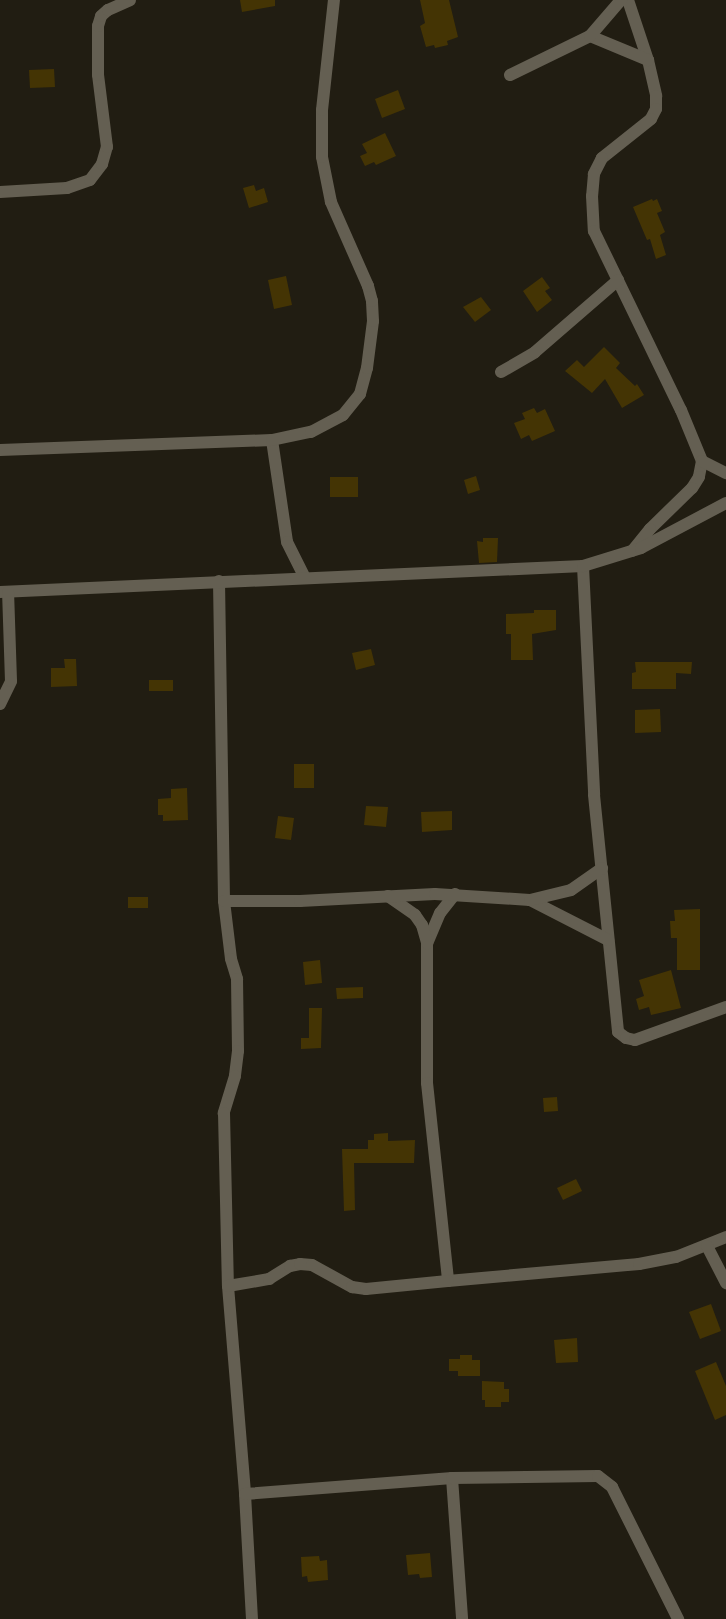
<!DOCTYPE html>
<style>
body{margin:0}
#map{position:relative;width:726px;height:1619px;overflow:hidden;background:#211d12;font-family:"Fira Sans",sans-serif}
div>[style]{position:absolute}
.building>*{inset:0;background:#443404}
.minor>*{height:12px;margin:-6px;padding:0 6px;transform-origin:6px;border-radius:6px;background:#645f52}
span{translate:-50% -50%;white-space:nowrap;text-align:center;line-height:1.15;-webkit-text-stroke:4px #181409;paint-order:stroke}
</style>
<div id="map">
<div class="building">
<i style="clip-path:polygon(240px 0,275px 0,275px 6px,242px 12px)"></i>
<i style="clip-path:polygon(420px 0,449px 0,458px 37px,447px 41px,448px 45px,435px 48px,434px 45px,426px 47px,420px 26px,425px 23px)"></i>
<i style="clip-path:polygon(54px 69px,55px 87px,30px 88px,29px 70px)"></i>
<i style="clip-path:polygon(398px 90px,405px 109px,382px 118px,375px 99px)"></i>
<i style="clip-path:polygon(385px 133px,396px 156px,376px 165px,374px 162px,365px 166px,360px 156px,367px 153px,362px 144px)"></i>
<i style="clip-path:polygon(254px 185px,256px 191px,264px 188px,268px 202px,249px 208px,243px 188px)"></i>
<i style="clip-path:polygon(652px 199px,653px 201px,657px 199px,662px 211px,657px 213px,665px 232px,660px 235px,666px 255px,656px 259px,650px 239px,647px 240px,633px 207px)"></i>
<i style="clip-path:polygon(286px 276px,292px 305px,274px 309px,268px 280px)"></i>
<i style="clip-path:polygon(542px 277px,550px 288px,545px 291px,552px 300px,537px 312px,523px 291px)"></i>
<i style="clip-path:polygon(481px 297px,491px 310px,475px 322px,463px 307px)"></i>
<i style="clip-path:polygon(604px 347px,620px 363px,616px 368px,635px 386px,637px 384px,644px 395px,622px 408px,605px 379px,592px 393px,565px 371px,577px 360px,584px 367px)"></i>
<i style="clip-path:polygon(534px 408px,537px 413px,545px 409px,555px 431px,532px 441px,529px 435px,521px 439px,514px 423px,525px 419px,522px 413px)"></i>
<i style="clip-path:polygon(476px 476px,480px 490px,468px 494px,464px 480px)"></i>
<i style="clip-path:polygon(330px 477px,358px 477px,358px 497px,330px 497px)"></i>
<i style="clip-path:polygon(483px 538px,498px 538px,497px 562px,479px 563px,477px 541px,483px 542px)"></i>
<i style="clip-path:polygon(534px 610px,556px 610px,556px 630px,532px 634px,533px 660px,511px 660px,511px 634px,506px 634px,506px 614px,534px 613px)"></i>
<i style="clip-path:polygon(371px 649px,375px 665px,356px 670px,352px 653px)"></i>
<i style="clip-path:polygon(64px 659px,76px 659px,77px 686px,51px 687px,51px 668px,65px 668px)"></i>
<i style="clip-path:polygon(635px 662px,692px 662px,691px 674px,676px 673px,676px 689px,632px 689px,632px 673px,636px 672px)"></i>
<i style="clip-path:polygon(149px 680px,173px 680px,173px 691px,149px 691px)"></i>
<i style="clip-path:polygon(660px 709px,661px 732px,635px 733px,635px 710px)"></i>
<i style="clip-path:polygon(294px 764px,314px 764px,314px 788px,294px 788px)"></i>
<i style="clip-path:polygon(187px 788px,188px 820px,163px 821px,163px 815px,158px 815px,158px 799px,171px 798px,171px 789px)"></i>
<i style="clip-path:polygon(366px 806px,388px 807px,386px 827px,364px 825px)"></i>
<i style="clip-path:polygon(452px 811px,452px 830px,422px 832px,421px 812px)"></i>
<i style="clip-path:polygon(278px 816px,294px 818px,291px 840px,275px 838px)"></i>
<i style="clip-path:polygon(128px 897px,148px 897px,148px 908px,128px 908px)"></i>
<i style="clip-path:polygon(700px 909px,700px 970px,677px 970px,677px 938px,671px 938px,670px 921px,675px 921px,674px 910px)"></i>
<i style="clip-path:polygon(320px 960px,322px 983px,305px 985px,303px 962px)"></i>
<i style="clip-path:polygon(671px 970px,681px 1008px,651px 1015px,649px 1007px,639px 1010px,636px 999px,644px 996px,639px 980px)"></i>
<i style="clip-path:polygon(363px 987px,363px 998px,337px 999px,336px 988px)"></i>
<i style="clip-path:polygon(309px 1008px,322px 1008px,321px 1048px,301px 1049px,301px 1038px,309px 1038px)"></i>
<i style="clip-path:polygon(557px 1097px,558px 1111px,544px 1112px,543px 1098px)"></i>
<i style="clip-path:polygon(388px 1133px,388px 1141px,415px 1140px,414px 1163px,354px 1163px,355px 1210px,344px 1211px,342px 1149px,368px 1149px,368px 1140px,374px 1140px,374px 1134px)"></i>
<i style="clip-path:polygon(576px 1179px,582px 1191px,563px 1200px,557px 1188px)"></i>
<i style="clip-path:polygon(711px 1304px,721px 1331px,700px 1339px,689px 1312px)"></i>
<i style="clip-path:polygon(577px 1338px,578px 1362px,556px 1363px,554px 1340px)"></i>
<i style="clip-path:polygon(460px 1355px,472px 1355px,472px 1360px,480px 1360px,480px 1376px,458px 1376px,458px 1371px,449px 1371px,449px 1359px,460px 1359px)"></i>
<i style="clip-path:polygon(716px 1362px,726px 1386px,726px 1415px,715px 1420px,695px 1371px)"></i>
<i style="clip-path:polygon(482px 1381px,504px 1382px,504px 1389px,509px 1389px,509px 1402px,501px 1402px,501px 1407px,485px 1407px,485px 1400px,482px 1400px)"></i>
<i style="clip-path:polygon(430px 1553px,432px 1577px,420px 1578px,419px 1574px,408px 1575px,406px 1555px)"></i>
<i style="clip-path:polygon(319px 1556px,320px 1561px,327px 1560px,328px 1580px,308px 1582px,307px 1576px,302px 1577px,301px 1557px)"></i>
</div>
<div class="minor">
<i style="left:628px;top:0;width:63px;rotate:71.6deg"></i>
<i style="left:648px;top:60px;width:37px;rotate:77deg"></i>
<i style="left:656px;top:96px;width:13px;rotate:90deg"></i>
<i style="left:656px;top:109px;width:11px;rotate:117deg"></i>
<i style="left:651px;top:119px;width:63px;rotate:141.5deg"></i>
<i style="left:602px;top:158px;width:18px;rotate:117deg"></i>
<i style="left:594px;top:174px;width:22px;rotate:95deg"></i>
<i style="left:592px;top:196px;width:35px;rotate:87deg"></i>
<i style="left:594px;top:231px;width:199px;rotate:64.1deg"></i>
<i style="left:681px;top:410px;width:55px;rotate:67.6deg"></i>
<i style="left:702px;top:461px;width:16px;rotate:101deg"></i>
<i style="left:699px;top:477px;width:13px;rotate:122deg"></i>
<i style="left:692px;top:488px;width:59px;rotate:135.7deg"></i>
<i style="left:650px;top:529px;width:28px;rotate:129deg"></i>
<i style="left:590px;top:36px;width:63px;rotate:22.5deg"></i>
<i style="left:510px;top:75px;width:89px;rotate:-26deg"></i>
<i style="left:590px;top:36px;width:48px;rotate:-49.3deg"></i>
<i style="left:0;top:192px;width:67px;rotate:-3.4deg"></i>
<i style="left:67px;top:188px;width:24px;rotate:-19deg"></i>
<i style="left:90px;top:180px;width:20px;rotate:-53deg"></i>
<i style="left:102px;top:164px;width:18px;rotate:-74deg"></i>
<i style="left:107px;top:147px;width:73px;rotate:-97.1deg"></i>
<i style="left:98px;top:75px;width:49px;rotate:-90deg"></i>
<i style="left:98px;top:26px;width:10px;rotate:-73deg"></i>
<i style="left:101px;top:16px;width:9px;rotate:-41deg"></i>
<i style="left:108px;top:10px;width:24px;rotate:-24deg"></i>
<i style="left:501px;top:372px;width:39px;rotate:-30deg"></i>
<i style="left:535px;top:352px;width:110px;rotate:-40.9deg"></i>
<i style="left:272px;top:440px;width:103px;rotate:81.6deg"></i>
<i style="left:287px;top:542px;width:40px;rotate:63.4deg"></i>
<i style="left:0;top:450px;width:272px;rotate:-2.1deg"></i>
<i style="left:272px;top:440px;width:40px;rotate:-12deg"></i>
<i style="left:311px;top:432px;width:36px;rotate:-28deg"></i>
<i style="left:343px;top:415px;width:27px;rotate:-51deg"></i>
<i style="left:360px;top:394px;width:27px;rotate:-75deg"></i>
<i style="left:367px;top:368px;width:47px;rotate:-82.7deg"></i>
<i style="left:373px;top:321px;width:20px;rotate:-93deg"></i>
<i style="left:372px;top:301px;width:16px;rotate:-105deg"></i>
<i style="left:368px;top:286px;width:92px;rotate:-113.8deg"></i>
<i style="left:331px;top:202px;width:46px;rotate:-101.3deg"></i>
<i style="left:322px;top:157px;width:47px;rotate:-90deg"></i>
<i style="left:322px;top:110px;width:111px;rotate:-83.8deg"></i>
<i style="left:702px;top:461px;width:27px;rotate:27deg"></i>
<i style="left:583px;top:566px;width:229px;rotate:87.2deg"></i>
<i style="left:594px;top:795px;width:238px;rotate:84.2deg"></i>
<i style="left:618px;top:1032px;width:10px;rotate:37deg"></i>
<i style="left:626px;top:1038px;width:9px;rotate:13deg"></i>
<i style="left:635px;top:1040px;width:97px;rotate:-19.9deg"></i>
<i style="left:219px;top:581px;width:320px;rotate:89.1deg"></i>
<i style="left:224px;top:901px;width:58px;rotate:83.1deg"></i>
<i style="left:231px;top:959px;width:21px;rotate:73deg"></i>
<i style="left:237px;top:979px;width:72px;rotate:89.2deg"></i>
<i style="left:238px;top:1051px;width:25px;rotate:97deg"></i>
<i style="left:235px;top:1076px;width:39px;rotate:107deg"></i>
<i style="left:224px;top:1113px;width:173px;rotate:88.7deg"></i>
<i style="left:228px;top:1286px;width:209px;rotate:85.3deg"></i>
<i style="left:245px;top:1494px;width:125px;rotate:86.8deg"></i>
<i style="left:0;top:592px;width:584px;rotate:-2.55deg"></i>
<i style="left:583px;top:566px;width:61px;rotate:-17.2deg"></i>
<i style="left:641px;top:548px;width:96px;rotate:-27.9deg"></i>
<i style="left:0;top:704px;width:25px;rotate:-64deg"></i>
<i style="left:11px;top:681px;width:89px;rotate:-91.9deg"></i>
<i style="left:455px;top:894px;width:24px;rotate:128deg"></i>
<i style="left:440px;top:913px;width:33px;rotate:113deg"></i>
<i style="left:427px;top:943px;width:140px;rotate:90deg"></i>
<i style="left:427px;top:1083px;width:199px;rotate:83.9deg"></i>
<i style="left:448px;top:1281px;width:192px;rotate:-5.1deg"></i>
<i style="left:639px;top:1264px;width:38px;rotate:-11deg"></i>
<i style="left:676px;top:1257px;width:54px;rotate:-21.8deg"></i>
<i style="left:388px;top:896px;width:33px;rotate:35deg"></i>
<i style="left:415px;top:915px;width:12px;rotate:55deg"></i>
<i style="left:422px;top:925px;width:19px;rotate:74deg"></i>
<i style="left:530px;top:900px;width:88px;rotate:27.1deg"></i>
<i style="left:224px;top:901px;width:76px"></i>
<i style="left:300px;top:901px;width:135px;rotate:-3deg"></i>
<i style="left:435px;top:894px;width:95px;rotate:3.6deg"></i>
<i style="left:530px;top:900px;width:42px;rotate:-13.7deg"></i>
<i style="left:571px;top:890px;width:38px;rotate:-35deg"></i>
<i style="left:707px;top:1246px;width:42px;rotate:62.8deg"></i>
<i style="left:228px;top:1286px;width:42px;rotate:-9.7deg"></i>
<i style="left:269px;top:1279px;width:25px;rotate:-32deg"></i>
<i style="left:290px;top:1266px;width:10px;rotate:-11deg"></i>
<i style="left:300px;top:1264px;width:12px;rotate:5deg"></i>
<i style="left:312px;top:1265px;width:46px;rotate:28.8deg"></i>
<i style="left:352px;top:1287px;width:14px;rotate:8deg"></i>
<i style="left:366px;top:1289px;width:82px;rotate:-5.6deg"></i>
<i style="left:452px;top:1478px;width:141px;rotate:85.9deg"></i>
<i style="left:245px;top:1494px;width:208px;rotate:-4.4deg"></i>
<i style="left:452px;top:1478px;width:146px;rotate:-0.8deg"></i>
<i style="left:598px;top:1476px;width:18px;rotate:38deg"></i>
<i style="left:612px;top:1487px;width:148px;rotate:63.4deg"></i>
</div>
</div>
